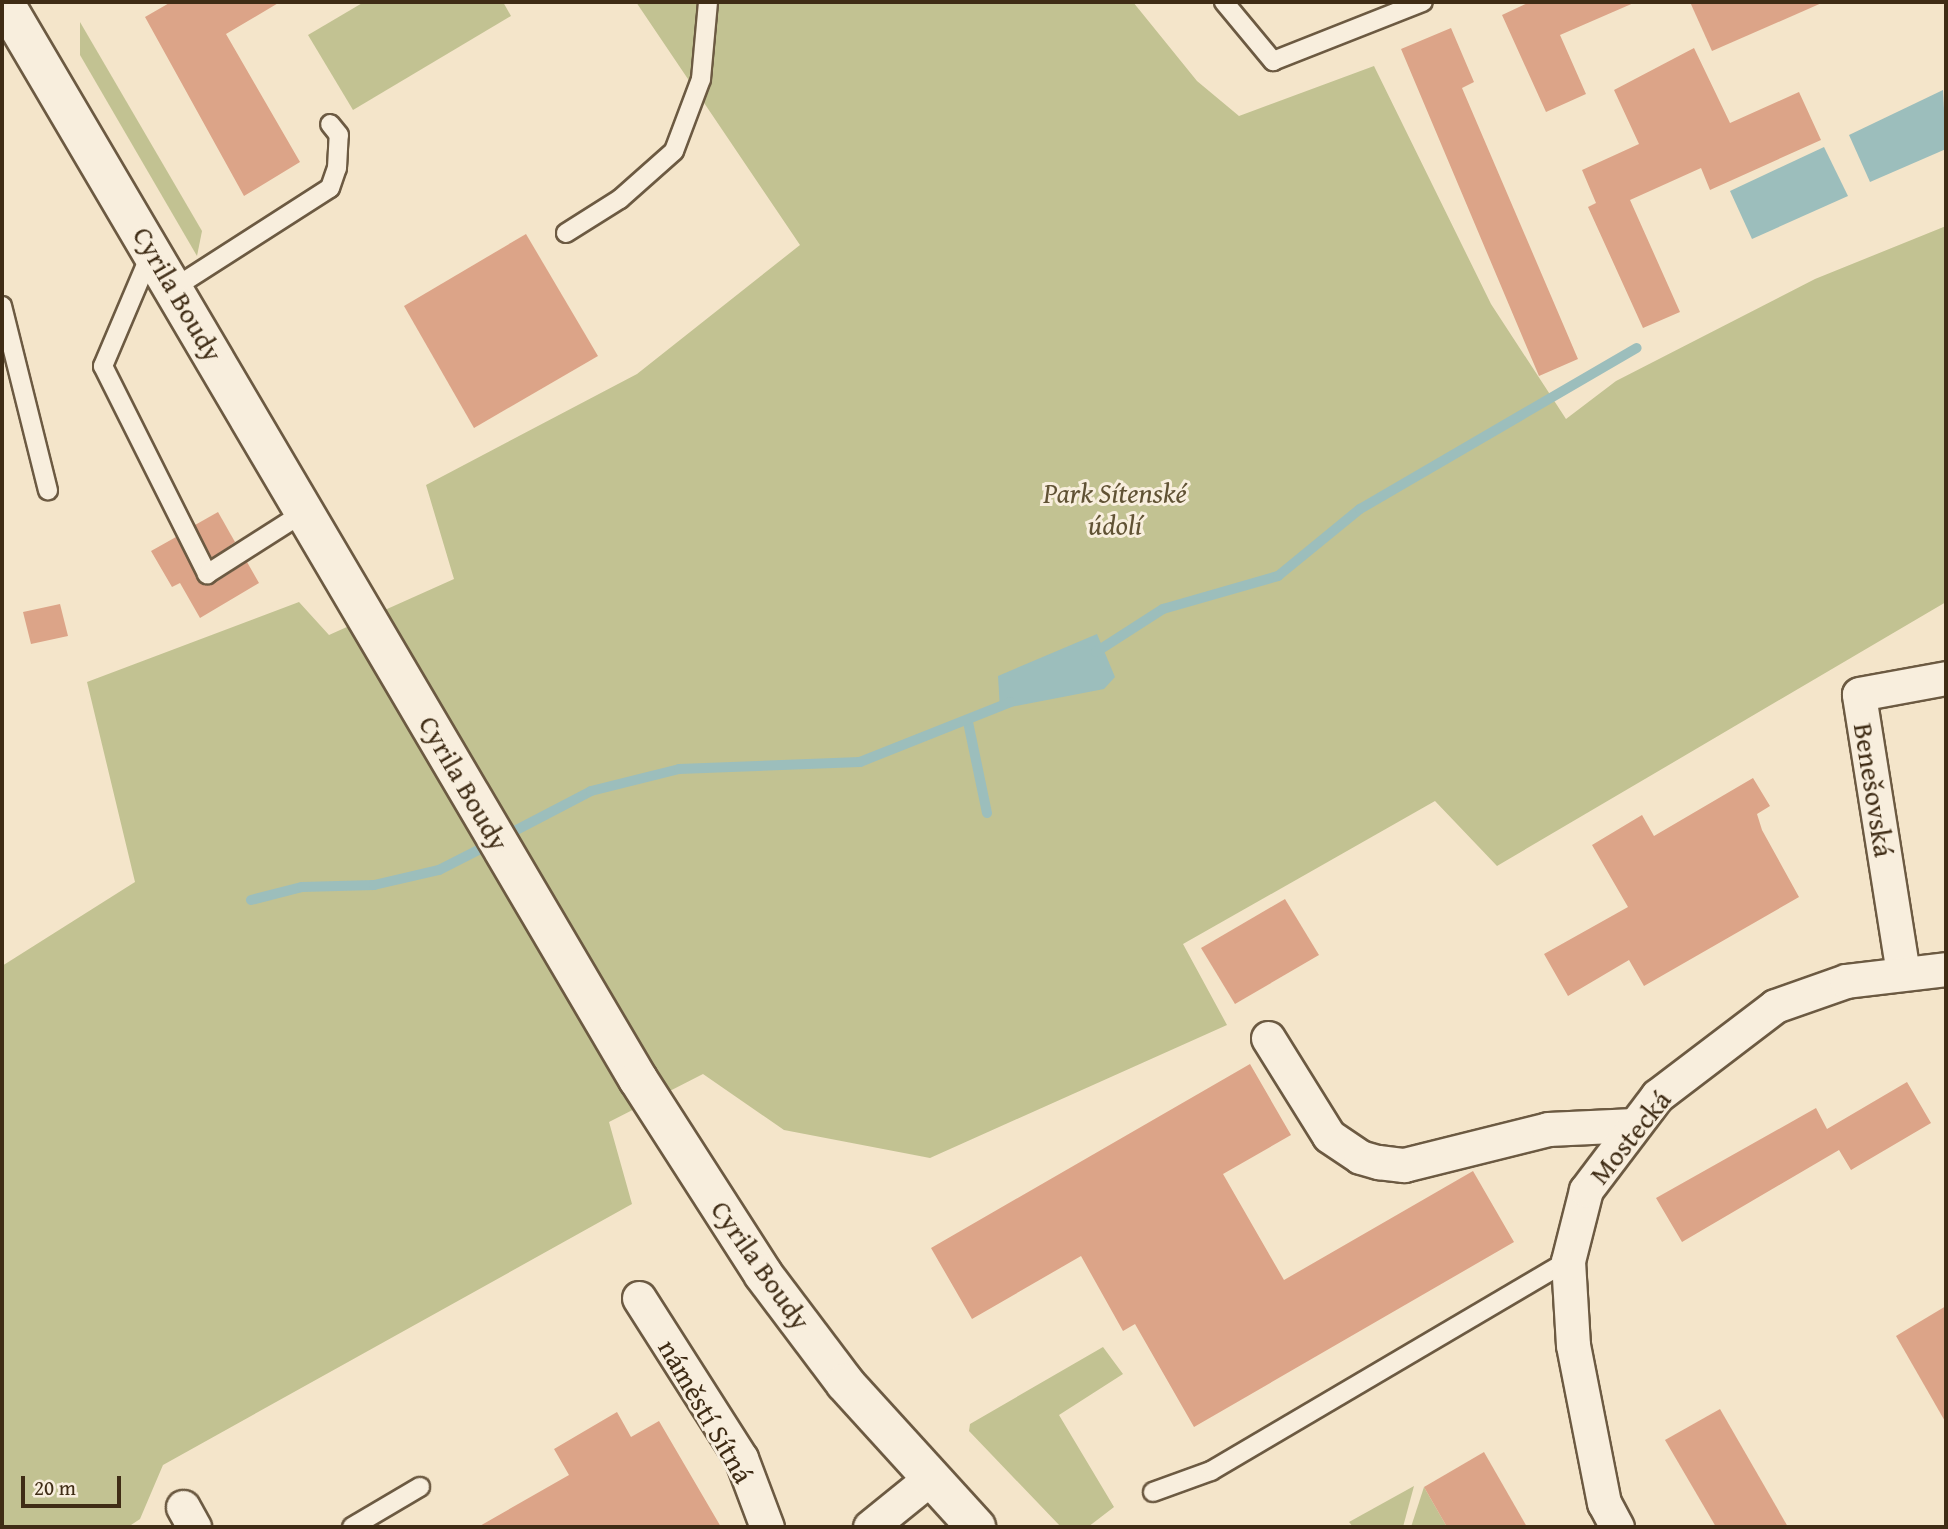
<!DOCTYPE html>
<meta charset="utf-8">
<style>
body{margin:0}
#map{position:relative;width:1948px;height:1529px;overflow:hidden;background:#f4e5ca;font-family:"Gentium Book Plus",serif}
div>[style]{position:absolute}
.green>*{inset:0;background:#c2c292}
.water>*{inset:0;background:#9cbebc}
.stream>*{height:10px;margin:-5px;padding:0 5px;transform-origin:5px;border-radius:5px;background:#9cbebc}
.building>*{inset:0;background:#dca488}
.roads{filter:drop-shadow(2px 0 #6c5a42) drop-shadow(-2px 0 #6c5a42) drop-shadow(0 2px #6c5a42) drop-shadow(0 -2px #6c5a42)}
.lane>*{height:18px;margin:-9px;padding:0 9px;transform-origin:9px;border-radius:9px;background:#f8eedd}
.street>*{height:33px;margin:-16.5px;padding:0 16.5px;transform-origin:16.5px;border-radius:16.5px;background:#f8eedd}
.secondary>*{height:38px;margin:-19px;padding:0 19px;transform-origin:19px;border-radius:19px;background:#f8eedd}
span{translate:-50% -50%;white-space:nowrap;text-align:center;line-height:1.15;-webkit-text-stroke:6px #f8eedd;paint-order:stroke}
.street-label{font-size:28px;color:#3f2c15}
.park-label{font-size:28px;color:#605234;font-style:italic}
.frame{position:absolute;inset:0;border:4px solid #3f2c15;pointer-events:none}
.scale{position:absolute;left:21px;top:1476px;width:100px;height:32px;box-sizing:border-box;border:4px solid #3f2c15;border-top:0;padding-left:9px;font-size:21px;line-height:24px;white-space:nowrap;color:#3f2c15;-webkit-text-stroke:5px #f8eedd;paint-order:stroke}
</style>
<div id="map">
<div class="green">
<i style="clip-path:polygon(364px 2px,503px 2px,511px 16px,353px 110px,308px 35px)"></i>
<i style="clip-path:polygon(636px 2px,1133px 2px,1197px 81px,1239px 116px,1374px 66px,1491px 304px,1566px 419px,1616px 381px,1815px 279px,1946px 226px,1946px 602px,1497px 866px,1435px 801px,1183px 944px,1227px 1025px,930px 1158px,784px 1130px,703px 1074px,609px 1122px,632px 1204px,163px 1465px,140px 1519px,128px 1527px,2px 1527px,2px 966px,135px 882px,87px 682px,299px 602px,329px 635px,454px 579px,426px 485px,637px 374px,800px 245px)"></i>
<i style="clip-path:polygon(80px 22px,202px 231px,197px 256px,80px 55px)"></i>
<i style="clip-path:polygon(1103px 1347px,1123px 1374px,1059px 1415px,1114px 1507px,1088px 1527px,1061px 1527px,969px 1431px,970px 1424px)"></i>
<i style="clip-path:polygon(1414px 1486px,1403px 1527px,1353px 1527px,1349px 1522px)"></i>
<i style="clip-path:polygon(1424px 1487px,1447px 1527px,1411px 1527px)"></i>
</div>
<div class="water">
<i style="clip-path:polygon(1943px 90px,1946px 149px,1870px 182px,1849px 135px)"></i>
<i style="clip-path:polygon(1824px 147px,1848px 196px,1752px 239px,1730px 191px)"></i>
<i style="clip-path:polygon(1097px 634px,1115px 677px,1104px 689px,1000px 709px,998px 676px)"></i>
</div>
<div class="stream">
<i style="left:1096px;top:652px;width:80px;rotate:-32.7deg"></i>
<i style="left:1163px;top:609px;width:120px;rotate:-16deg"></i>
<i style="left:1278px;top:576px;width:106px;rotate:-39.3deg"></i>
<i style="left:1360px;top:509px;width:320px;rotate:-30.2deg"></i>
<i style="left:968px;top:722px;width:93px;rotate:78.2deg"></i>
<i style="left:505px;top:836px;width:97px;rotate:-27.6deg"></i>
<i style="left:591px;top:791px;width:91px;rotate:-14deg"></i>
<i style="left:679px;top:769px;width:181px;rotate:-2.2deg"></i>
<i style="left:860px;top:762px;width:162px;rotate:-21.7deg"></i>
<i style="left:251px;top:900px;width:53px;rotate:-14.3deg"></i>
<i style="left:302px;top:887px;width:72px;rotate:-1.6deg"></i>
<i style="left:374px;top:885px;width:67px;rotate:-13deg"></i>
<i style="left:439px;top:870px;width:59px;rotate:-27deg"></i>
</div>
<div class="building">
<i style="clip-path:polygon(171px 2px,280px 2px,226px 34px,300px 162px,244px 196px,145px 17px)"></i>
<i style="clip-path:polygon(1530px 2px,1636px 2px,1560px 35px,1586px 94px,1546px 112px,1502px 15px)"></i>
<i style="clip-path:polygon(1690px 2px,1824px 2px,1712px 51px)"></i>
<i style="clip-path:polygon(1451px 28px,1474px 82px,1462px 88px,1578px 359px,1539px 376px,1401px 49px)"></i>
<i style="clip-path:polygon(1694px 48px,1730px 123px,1799px 92px,1821px 140px,1710px 190px,1701px 168px,1630px 200px,1680px 312px,1643px 328px,1588px 207px,1596px 203px,1582px 170px,1639px 144px,1614px 90px)"></i>
<i style="clip-path:polygon(526px 234px,598px 356px,474px 428px,404px 306px)"></i>
<i style="clip-path:polygon(218px 512px,235px 542px,212px 558px,195px 525px)"></i>
<i style="clip-path:polygon(176px 537px,202px 584px,213px 584px,247px 562px,259px 583px,200px 618px,180px 583px,172px 587px,151px 551px)"></i>
<i style="clip-path:polygon(60px 604px,68px 636px,31px 644px,23px 612px)"></i>
<i style="clip-path:polygon(1753px 778px,1770px 806px,1757px 814px,1762px 830px,1799px 897px,1644px 986px,1629px 960px,1568px 996px,1544px 954px,1628px 907px,1592px 845px,1642px 815px,1654px 836px)"></i>
<i style="clip-path:polygon(1285px 899px,1319px 955px,1235px 1004px,1201px 948px)"></i>
<i style="clip-path:polygon(1250px 1064px,1291px 1135px,1223px 1174px,1284px 1280px,1473px 1171px,1514px 1242px,1194px 1427px,1135px 1324px,1123px 1331px,1081px 1256px,972px 1319px,931px 1248px)"></i>
<i style="clip-path:polygon(1907px 1082px,1931px 1123px,1851px 1170px,1839px 1150px,1682px 1242px,1656px 1198px,1816px 1108px,1827px 1129px)"></i>
<i style="clip-path:polygon(1946px 1306px,1946px 1423px,1896px 1336px)"></i>
<i style="clip-path:polygon(1720px 1409px,1788px 1527px,1716px 1527px,1665px 1440px)"></i>
<i style="clip-path:polygon(617px 1412px,631px 1437px,659px 1421px,721px 1527px,478px 1527px,569px 1475px,554px 1449px)"></i>
<i style="clip-path:polygon(1484px 1452px,1527px 1527px,1447px 1527px,1424px 1487px)"></i>
</div>
<div class="roads">
<div class="lane">
<i style="left:1224px;top:2px;width:77px;rotate:50.3deg"></i>
<i style="left:1273px;top:61px;width:161px;rotate:-21.5deg"></i>
<i style="left:566px;top:233px;width:64px;rotate:-32.2deg"></i>
<i style="left:620px;top:199px;width:72px;rotate:-41.6deg"></i>
<i style="left:674px;top:151px;width:77px;rotate:-69.4deg"></i>
<i style="left:701px;top:79px;width:77px;rotate:-84.8deg"></i>
<i style="left:151px;top:253px;width:123px;rotate:113deg"></i>
<i style="left:103px;top:366px;width:233px;rotate:63.4deg"></i>
<i style="left:207px;top:574px;width:117px;rotate:-32.5deg"></i>
<i style="left:174px;top:288px;width:185px;rotate:-32.7deg"></i>
<i style="left:330px;top:188px;width:21px;rotate:-71deg"></i>
<i style="left:337px;top:168px;width:33px;rotate:-87deg"></i>
<i style="left:339px;top:135px;width:14px;rotate:-129deg"></i>
<i style="left:2px;top:306px;width:190px;rotate:76deg"></i>
<i style="left:1153px;top:1492px;width:62px;rotate:-19.9deg"></i>
<i style="left:1211px;top:1471px;width:414px;rotate:-30.5deg"></i>
<i style="left:352px;top:1527px;width:79px;rotate:-30.5deg"></i>
</div>
<div class="street">
<i style="left:1903px;top:973px;width:282px;rotate:-99deg"></i>
<i style="left:1859px;top:694px;width:88px;rotate:-10.4deg"></i>
<i style="left:1268px;top:1038px;width:115px;rotate:58.1deg"></i>
<i style="left:1329px;top:1136px;width:37px;rotate:34deg"></i>
<i style="left:1360px;top:1157px;width:19px;rotate:16deg"></i>
<i style="left:1378px;top:1162px;width:26px;rotate:7deg"></i>
<i style="left:1404px;top:1165px;width:148px;rotate:-14deg"></i>
<i style="left:1548px;top:1129px;width:86px;rotate:-2.7deg"></i>
<i style="left:639px;top:1298px;width:190px;rotate:57.5deg"></i>
<i style="left:741px;top:1458px;width:74px;rotate:69.4deg"></i>
<i style="left:183px;top:1507px;width:23px;rotate:61deg"></i>
<i style="left:870px;top:1527px;width:75px;rotate:-39deg"></i>
<i style="left:1617px;top:1527px;width:27px;rotate:-118deg"></i>
<i style="left:1604px;top:1503px;width:161px;rotate:-101.1deg"></i>
<i style="left:1573px;top:1345px;width:84px;rotate:-93.4deg"></i>
<i style="left:1568px;top:1261px;width:73px;rotate:-75.8deg"></i>
<i style="left:1586px;top:1190px;width:118px;rotate:-52.9deg"></i>
<i style="left:1657px;top:1096px;width:148px;rotate:-37.3deg"></i>
<i style="left:1775px;top:1006px;width:75px;rotate:-19.4deg"></i>
<i style="left:1846px;top:981px;width:101px;rotate:-6.8deg"></i>
</div>
<div class="secondary">
<i style="left:4px;top:2px;width:1250px;rotate:59.52deg"></i>
<i style="left:638px;top:1079px;width:232px;rotate:57.3deg"></i>
<i style="left:763px;top:1274px;width:136px;rotate:53deg"></i>
<i style="left:845px;top:1383px;width:195px;rotate:47.7deg"></i>
</div>
</div>
<div class="street-label">
<span style="left:178px;top:294px;rotate:60deg">Cyrila Boudy</span>
<span style="left:464px;top:783px;rotate:60deg">Cyrila Boudy</span>
<span style="left:1874px;top:790px;rotate:81deg">Benešovská</span>
<span style="left:1630px;top:1137px;rotate:-51deg">Mostecká</span>
<span style="left:761px;top:1265px;rotate:55deg">Cyrila Boudy</span>
<span style="left:706px;top:1411px;rotate:60deg">náměstí Sítná</span>
</div>
<div class="park-label">
<span style="left:1115px;top:509px">Park Sítenské<br>údolí</span>
</div>
<div class="frame"></div>
<div class="scale">20 m</div>
</div>
